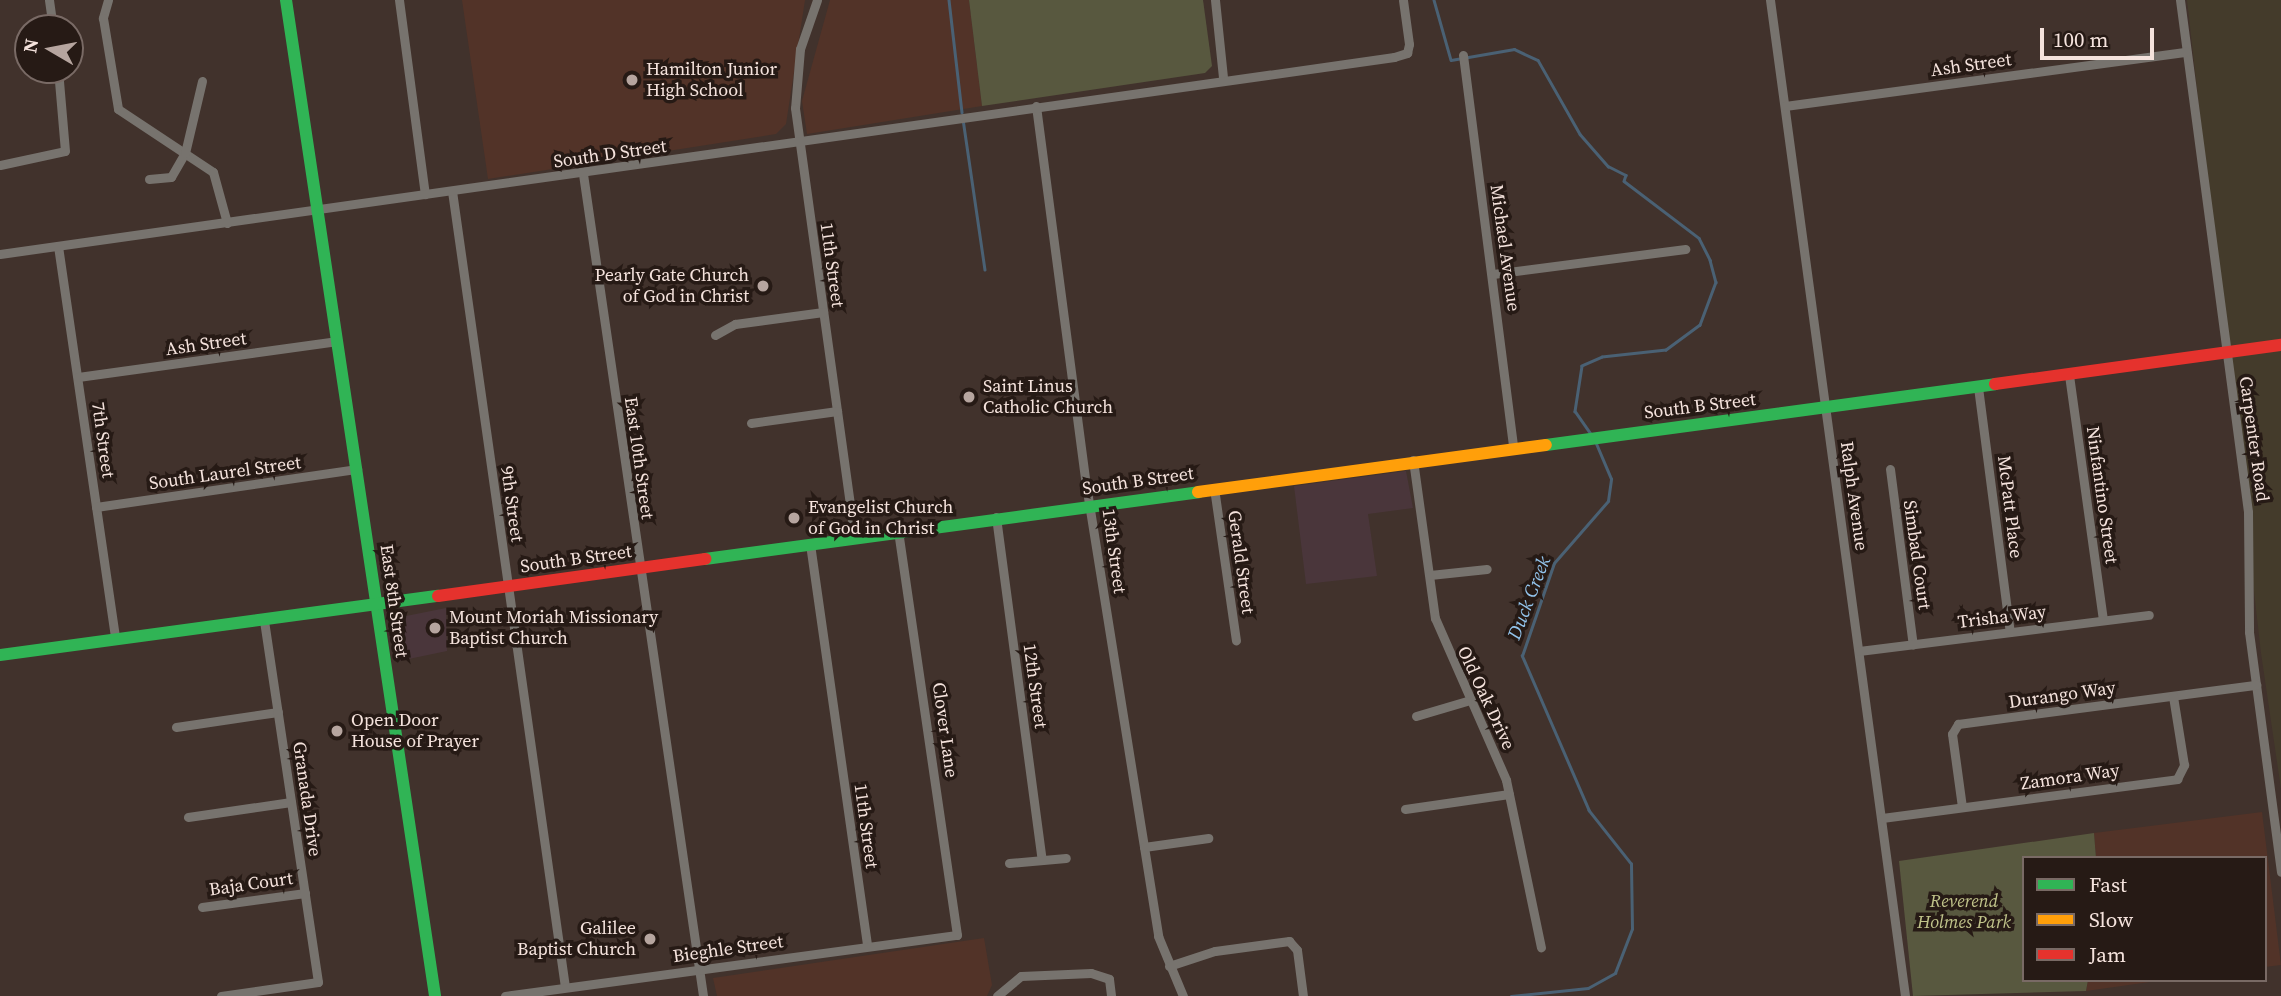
<!DOCTYPE html>
<style>
body{margin:0}
#map{position:relative;width:2281px;height:996px;overflow:hidden;background:#41322c;font-family:"Source Serif 4",serif}
div>[style]{position:absolute}
.commercial>*{inset:0;background:#4a363b}
.industrial>*{inset:0;background:#443b2b}
.built>*{inset:0;background:#523328}
.green>*{inset:0;background:#58583f}
.stream>*{height:2.5px;margin:-1.25px;padding:0 1.25px;transform-origin:1.25px;border-radius:1.25px;background:#4a6174}
.street>*{height:9px;margin:-4.5px;padding:0 4.5px;transform-origin:4.5px;border-radius:4.5px;background:#77736e}
.fast>*{height:12px;margin:-6px;padding:0 6px;transform-origin:6px;border-radius:6px;background:#30b455}
.slow>*{height:12px;margin:-6px;padding:0 6px;transform-origin:6px;border-radius:6px;background:#ff9f0a}
.jam>*{height:12px;margin:-6px;padding:0 6px;transform-origin:6px;border-radius:6px;background:#e5322d}
.dots>*{width:19px;height:19px;translate:-50% -50%;box-sizing:border-box;border:4px solid #261a15;border-radius:50%}
span{translate:-50% -50%;white-space:nowrap;text-align:center;line-height:1.15;-webkit-text-stroke:7px #261a15;paint-order:stroke}
.street-label{font-size:18px;color:#f5e3dd}
.poi-label{font-size:18px;color:#f5e3dd}
.left{translate:0 -50%;text-align:left}
.right{translate:-100% -50%;text-align:right}
.park-label{font-size:18px;color:#c0c38a;font-style:italic}
.water-label{font-size:19px;color:#93c4ec;font-style:italic}
.legend{position:absolute;left:2022px;top:856px;width:245px;height:126px;box-sizing:border-box;background:#261a15;border:2px solid #796a65;margin:0;padding:9px 12px;list-style:none;font-size:21px;color:#f5e3dd}
.legend li{display:flex;align-items:center;gap:14px;height:35px}
.legend b{width:35px;border:2px solid #796a65}
.north{position:absolute;left:14px;top:14px;width:70px;height:70px;box-sizing:border-box;background:#261a15;border:2px solid #796a65;border-radius:50%;rotate:280deg;font-size:19px;font-weight:700;line-height:28px;text-align:center;color:#f5e3dd}
.north::after{content:'';display:block;margin:auto;width:24px;height:32px;background:#b6a59f;clip-path:polygon(50% 0,100% 100%,50% 72%,0 100%)}
.scale{position:absolute;left:2040px;top:28px;width:114px;height:32px;box-sizing:border-box;border:4px solid #f5e3dd;border-top:0;padding-left:9px;font-size:21px;line-height:24px;white-space:nowrap;color:#f5e3dd;-webkit-text-stroke:5px #261a15;paint-order:stroke}
</style>
<div id="map">
<div class="commercial">
<i style="clip-path:polygon(1406px 471px,1413px 508px,1368px 514px,1377px 576px,1306px 584px,1294px 486px)"></i>
<i style="clip-path:polygon(446px 608px,447px 651px,399px 661px,391px 619px)"></i>
</div>
<div class="industrial">
<i style="clip-path:polygon(2187px 0,2281px 0,2281px 789px,2261px 653px)"></i>
</div>
<div class="built">
<i style="clip-path:polygon(462px 0,805px 0,786px 124px,776px 134px,488px 179px)"></i>
<i style="clip-path:polygon(830px 0,969px 0,982px 106px,807px 134px,802px 101px)"></i>
<i style="clip-path:polygon(2262px 812px,2281px 965px,2265px 967px,2265px 858px,2096px 858px,2094px 833px)"></i>
<i style="clip-path:polygon(984px 938px,992px 985px,987px 996px,717px 996px,713px 978px)"></i>
<i style="clip-path:polygon(2088px 980px,2164px 980px,2086px 991px)"></i>
</div>
<div class="green">
<i style="clip-path:polygon(969px 0,1203px 0,1212px 66px,1205px 73px,982px 106px)"></i>
<i style="clip-path:polygon(2094px 833px,2096px 858px,2024px 858px,2024px 980px,2088px 980px,2086px 991px,1913px 996px,1899px 861px)"></i>
</div>
<div class="stream">
<i style="left:949px;top:0;width:113px;rotate:83.4deg"></i>
<i style="left:1434px;top:0;width:62px;rotate:74.2deg"></i>
<i style="left:1451px;top:60px;width:64px;rotate:-9.9deg"></i>
<i style="left:1514px;top:49px;width:26px;rotate:25deg"></i>
<i style="left:1538px;top:60px;width:85px;rotate:60.4deg"></i>
<i style="left:1580px;top:134px;width:43px;rotate:48.8deg"></i>
<i style="left:1608px;top:166px;width:20px;rotate:27deg"></i>
<i style="left:1626px;top:175px;width:6px;rotate:108deg"></i>
<i style="left:1624px;top:181px;width:94px;rotate:37.2deg"></i>
<i style="left:1699px;top:238px;width:25px;rotate:63deg"></i>
<i style="left:1710px;top:260px;width:23px;rotate:75deg"></i>
<i style="left:1716px;top:282px;width:46px;rotate:110.4deg"></i>
<i style="left:1700px;top:325px;width:42px;rotate:143.7deg"></i>
<i style="left:1666px;top:350px;width:64px;rotate:173.8deg"></i>
<i style="left:1602px;top:357px;width:22px;rotate:156deg"></i>
<i style="left:1582px;top:366px;width:46px;rotate:98.8deg"></i>
<i style="left:1575px;top:411px;width:29px;rotate:55deg"></i>
<i style="left:963px;top:119px;width:152px;rotate:81.7deg"></i>
<i style="left:1511px;top:996px;width:77px;rotate:-5.9deg"></i>
<i style="left:1588px;top:988px;width:31px;rotate:-29deg"></i>
<i style="left:1615px;top:973px;width:47px;rotate:-68.9deg"></i>
<i style="left:1632px;top:929px;width:65px;rotate:-90.9deg"></i>
<i style="left:1631px;top:864px;width:68px;rotate:-128.4deg"></i>
<i style="left:1589px;top:811px;width:169px;rotate:-113.4deg"></i>
<i style="left:1522px;top:656px;width:98px;rotate:-71deg"></i>
<i style="left:1554px;top:563px;width:82px;rotate:-48.9deg"></i>
<i style="left:1608px;top:501px;width:22px;rotate:-82deg"></i>
<i style="left:1611px;top:479px;width:38px;rotate:-113deg"></i>
</div>
<div class="street">
<i style="left:49px;top:0;width:28px;rotate:82deg"></i>
<i style="left:108px;top:0;width:19px;rotate:106deg"></i>
<i style="left:103px;top:18px;width:92px;rotate:80.6deg"></i>
<i style="left:118px;top:109px;width:114px;rotate:33.6deg"></i>
<i style="left:213px;top:172px;width:53px;rotate:74.6deg"></i>
<i style="left:399px;top:0;width:196px;rotate:82.4deg"></i>
<i style="left:817px;top:0;width:52px;rotate:109.1deg"></i>
<i style="left:800px;top:49px;width:59px;rotate:94.8deg"></i>
<i style="left:795px;top:108px;width:434px;rotate:82.1deg"></i>
<i style="left:1215px;top:0;width:78px;rotate:84.1deg"></i>
<i style="left:1770px;top:0;width:1005px;rotate:82.28deg"></i>
<i style="left:2180px;top:0;width:516px;rotate:82.43deg"></i>
<i style="left:2248px;top:512px;width:120px;rotate:89.5deg"></i>
<i style="left:2249px;top:632px;width:242px;rotate:82.4deg"></i>
<i style="left:1463px;top:55px;width:394px;rotate:82.7deg"></i>
<i style="left:1036px;top:106px;width:388px;rotate:82.5deg"></i>
<i style="left:1087px;top:491px;width:451px;rotate:80.9deg"></i>
<i style="left:1158px;top:936px;width:65px;rotate:67.4deg"></i>
<i style="left:1785px;top:106px;width:405px;rotate:-7.7deg"></i>
<i style="left:0;top:165px;width:66px;rotate:-12.2deg"></i>
<i style="left:65px;top:151px;width:81px;rotate:-94.9deg"></i>
<i style="left:583px;top:174px;width:831px;rotate:81.69deg"></i>
<i style="left:149px;top:179px;width:22px;rotate:-5deg"></i>
<i style="left:171px;top:177px;width:28px;rotate:-60deg"></i>
<i style="left:185px;top:153px;width:74px;rotate:-76.7deg"></i>
<i style="left:452px;top:191px;width:804px;rotate:81.92deg"></i>
<i style="left:58px;top:246px;width:397px;rotate:81.7deg"></i>
<i style="left:0;top:254px;width:1408px;rotate:-8.04deg"></i>
<i style="left:1394px;top:57px;width:14px;rotate:-17deg"></i>
<i style="left:1407px;top:53px;width:9px;rotate:-77deg"></i>
<i style="left:1409px;top:44px;width:44px;rotate:-97.8deg"></i>
<i style="left:1493px;top:274px;width:194px;rotate:-7.4deg"></i>
<i style="left:715px;top:335px;width:23px;rotate:-29deg"></i>
<i style="left:735px;top:324px;width:89px;rotate:-7.8deg"></i>
<i style="left:2069px;top:375px;width:247px;rotate:82.1deg"></i>
<i style="left:78px;top:377px;width:262px;rotate:-7.9deg"></i>
<i style="left:1978px;top:387px;width:247px;rotate:82.6deg"></i>
<i style="left:751px;top:423px;width:87px;rotate:-7.9deg"></i>
<i style="left:1413px;top:460px;width:160px;rotate:82.1deg"></i>
<i style="left:1435px;top:618px;width:177px;rotate:66.3deg"></i>
<i style="left:1506px;top:780px;width:171px;rotate:78.2deg"></i>
<i style="left:1890px;top:469px;width:177px;rotate:82.6deg"></i>
<i style="left:1214px;top:488px;width:154px;rotate:81.8deg"></i>
<i style="left:96px;top:507px;width:264px;rotate:-8.3deg"></i>
<i style="left:996px;top:517px;width:346px;rotate:82.4deg"></i>
<i style="left:810px;top:544px;width:406px;rotate:81.9deg"></i>
<i style="left:1430px;top:575px;width:57px;rotate:-6deg"></i>
<i style="left:1859px;top:651px;width:292px;rotate:-7.1deg"></i>
<i style="left:1416px;top:716px;width:53px;rotate:-16.4deg"></i>
<i style="left:176px;top:727px;width:103px;rotate:-8.4deg"></i>
<i style="left:1962px;top:807px;width:74px;rotate:-97.8deg"></i>
<i style="left:1952px;top:734px;width:12px;rotate:-59deg"></i>
<i style="left:1958px;top:724px;width:301px;rotate:-7.5deg"></i>
<i style="left:1405px;top:809px;width:105px;rotate:-8.2deg"></i>
<i style="left:188px;top:817px;width:104px;rotate:-8.3deg"></i>
<i style="left:1882px;top:818px;width:298px;rotate:-7.5deg"></i>
<i style="left:2177px;top:779px;width:16px;rotate:-63deg"></i>
<i style="left:2184px;top:765px;width:70px;rotate:-99.1deg"></i>
<i style="left:1144px;top:847px;width:65px;rotate:-8deg"></i>
<i style="left:1009px;top:863px;width:57px;rotate:-5deg"></i>
<i style="left:202px;top:907px;width:104px;rotate:-7.7deg"></i>
<i style="left:1169px;top:966px;width:48px;rotate:-18.1deg"></i>
<i style="left:1215px;top:951px;width:75px;rotate:-7.7deg"></i>
<i style="left:1289px;top:941px;width:12px;rotate:48deg"></i>
<i style="left:1297px;top:950px;width:46px;rotate:82.6deg"></i>
<i style="left:221px;top:996px;width:98px;rotate:-8.2deg"></i>
<i style="left:318px;top:982px;width:367px;rotate:-98.5deg"></i>
<i style="left:505px;top:996px;width:456px;rotate:-7.7deg"></i>
<i style="left:957px;top:935px;width:408px;rotate:-98.3deg"></i>
<i style="left:997px;top:996px;width:31px;rotate:-40deg"></i>
<i style="left:1021px;top:976px;width:70px;rotate:-2.5deg"></i>
<i style="left:1091px;top:973px;width:19px;rotate:18deg"></i>
<i style="left:1109px;top:979px;width:17px;rotate:83deg"></i>
</div>
<div class="fast">
<i style="left:286px;top:0;width:1007px;rotate:81.49deg"></i>
<i style="left:1546px;top:445px;width:453px;rotate:-7.7deg"></i>
<i style="left:705px;top:559px;width:498px;rotate:-7.7deg"></i>
<i style="left:0;top:655px;width:442px;rotate:-7.7deg"></i>
</div>
<div class="slow">
<i style="left:1198px;top:492px;width:351px;rotate:-7.7deg"></i>
</div>
<div class="jam">
<i style="left:1995px;top:384px;width:289px;rotate:-7.8deg"></i>
<i style="left:438px;top:596px;width:270px;rotate:-7.9deg"></i>
</div>
<div class="dots">
<i style="left:632px;top:80px;background:#b6a59f"></i>
<i style="left:763px;top:286px;background:#b6a59f"></i>
<i style="left:969px;top:397px;background:#b6a59f"></i>
<i style="left:794px;top:518px;background:#b6a59f"></i>
<i style="left:435px;top:628px;background:#b6a59f"></i>
<i style="left:337px;top:731px;background:#b6a59f"></i>
<i style="left:650px;top:939px;background:#b6a59f"></i>
</div>
<div class="street-label">
<span style="left:1971px;top:65px;rotate:-8deg">Ash Street</span>
<span style="left:610px;top:154px;rotate:-8deg">South D Street</span>
<span style="left:1505px;top:248px;rotate:82deg">Michael Avenue</span>
<span style="left:832px;top:265px;rotate:82deg">11th Street</span>
<span style="left:206px;top:344px;rotate:-8deg">Ash Street</span>
<span style="left:1700px;top:406px;rotate:-7deg">South B Street</span>
<span style="left:2254px;top:439px;rotate:82deg">Carpenter Road</span>
<span style="left:103px;top:440px;rotate:82deg">7th Street</span>
<span style="left:639px;top:458px;rotate:82deg">East 10th Street</span>
<span style="left:225px;top:473px;rotate:-8deg">South Laurel Street</span>
<span style="left:1138px;top:481px;rotate:-8deg">South B Street</span>
<span style="left:2102px;top:495px;rotate:82deg">Ninfantino Street</span>
<span style="left:1854px;top:496px;rotate:82deg">Ralph Avenue</span>
<span style="left:512px;top:504px;rotate:82deg">9th Street</span>
<span style="left:2010px;top:507px;rotate:83deg">McPatt Place</span>
<span style="left:1114px;top:551px;rotate:82deg">13th Street</span>
<span style="left:1917px;top:555px;rotate:82deg">Simbad Court</span>
<span style="left:576px;top:559px;rotate:-8deg">South B Street</span>
<span style="left:1241px;top:562px;rotate:82deg">Gerald Street</span>
<span style="left:394px;top:601px;rotate:82deg">East 8th Street</span>
<span style="left:2002px;top:617px;rotate:-7deg">Trisha Way</span>
<span style="left:1035px;top:686px;rotate:82deg">12th Street</span>
<span style="left:2062px;top:695px;rotate:-8deg">Durango Way</span>
<span style="left:1486px;top:698px;rotate:65deg">Old Oak Drive</span>
<span style="left:945px;top:730px;rotate:82deg">Clover Lane</span>
<span style="left:2070px;top:777px;rotate:-8deg">Zamora Way</span>
<span style="left:307px;top:799px;rotate:82deg">Granada Drive</span>
<span style="left:866px;top:826px;rotate:82deg">11th Street</span>
<span style="left:251px;top:884px;rotate:-8deg">Baja Court</span>
<span style="left:728px;top:949px;rotate:-8deg">Bieghle Street</span>
</div>
<div class="poi-label">
<span class="left" style="left:646px;top:80px">Hamilton Junior<br>High School</span>
<span class="right" style="left:749px;top:286px">Pearly Gate Church<br>of God in Christ</span>
<span class="left" style="left:983px;top:397px">Saint Linus<br>Catholic Church</span>
<span class="left" style="left:808px;top:518px">Evangelist Church<br>of God in Christ</span>
<span class="left" style="left:449px;top:628px">Mount Moriah Missionary<br>Baptist Church</span>
<span class="left" style="left:351px;top:731px">Open Door<br>House of Prayer</span>
<span class="right" style="left:636px;top:939px">Galilee<br>Baptist Church</span>
</div>
<div class="park-label">
<span style="left:1964px;top:912px">Reverend<br>Holmes Park</span>
</div>
<div class="water-label">
<span style="left:1529px;top:598px;rotate:-69deg">Duck Creek</span>
</div>
<ul class="legend">
<li><b style="height:9px;background:#30b455"></b>Fast</li>
<li><b style="height:9px;background:#ff9f0a"></b>Slow</li>
<li><b style="height:9px;background:#e5322d"></b>Jam</li>
</ul>
<div class="north">N</div>
<div class="scale">100 m</div>
</div>
